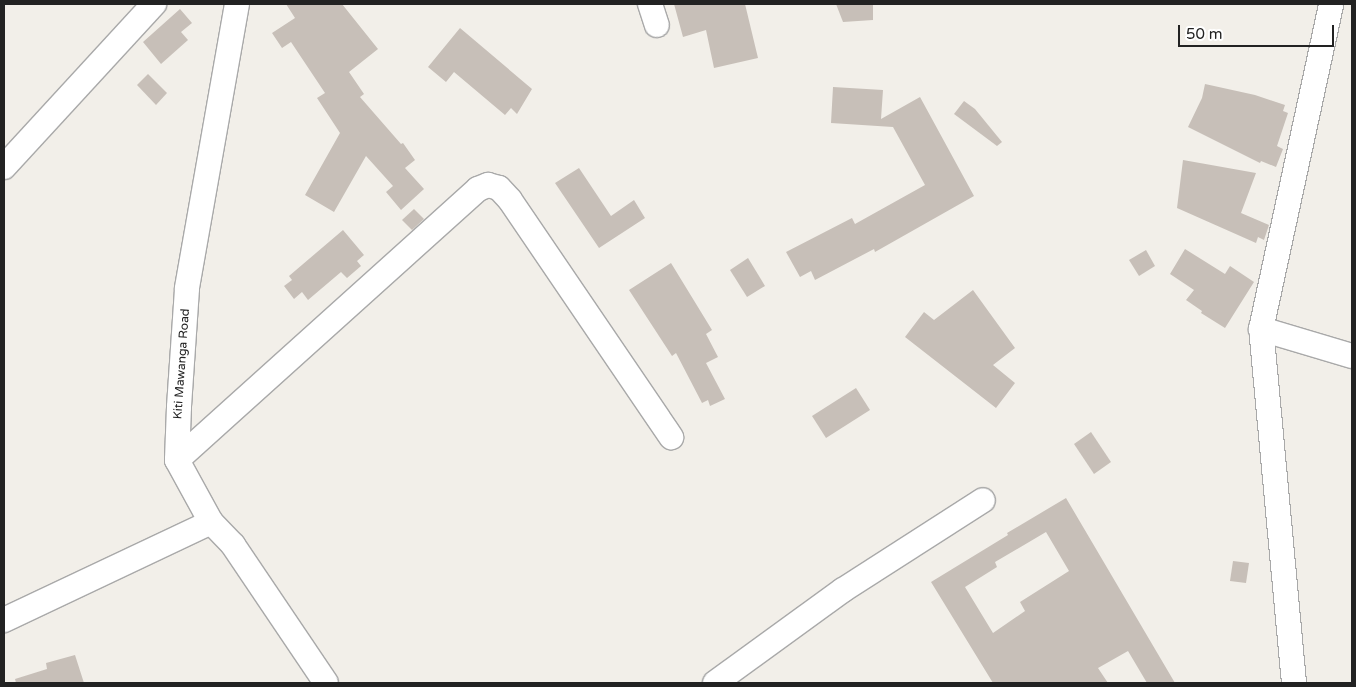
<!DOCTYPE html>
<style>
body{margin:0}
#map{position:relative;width:1356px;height:687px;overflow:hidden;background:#f2efe9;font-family:"Varela Round",sans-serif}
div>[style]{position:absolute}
.building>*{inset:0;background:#c7bfb8}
.roads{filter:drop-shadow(1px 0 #a9a9a9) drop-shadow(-1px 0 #a9a9a9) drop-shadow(0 1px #a9a9a9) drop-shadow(0 -1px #a9a9a9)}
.street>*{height:24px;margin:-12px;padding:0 12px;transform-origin:12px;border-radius:12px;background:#fff}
span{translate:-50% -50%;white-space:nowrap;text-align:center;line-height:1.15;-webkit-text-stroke:4px #fff;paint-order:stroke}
.street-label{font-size:12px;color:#222}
.frame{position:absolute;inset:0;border:5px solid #222;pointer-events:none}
.scale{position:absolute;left:1178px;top:25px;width:156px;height:22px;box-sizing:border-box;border:2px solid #222;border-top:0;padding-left:6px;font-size:15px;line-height:18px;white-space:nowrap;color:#222;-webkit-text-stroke:4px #fff;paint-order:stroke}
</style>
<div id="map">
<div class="building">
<i style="clip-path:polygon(286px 4px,342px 4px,378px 49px,349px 72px,364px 94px,360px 97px,401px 144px,403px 143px,415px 160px,405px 168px,424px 189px,401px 210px,386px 192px,393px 186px,366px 156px,334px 212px,305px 195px,340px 133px,317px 98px,325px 93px,291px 42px,282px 48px,272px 33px,295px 18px)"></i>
<i style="clip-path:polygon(674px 4px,745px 4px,758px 58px,714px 68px,706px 30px,683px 37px)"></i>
<i style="clip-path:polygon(836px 4px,873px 4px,873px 20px,843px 22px)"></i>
<i style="clip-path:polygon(180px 9px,192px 23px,181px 32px,188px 40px,161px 64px,143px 42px)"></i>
<i style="clip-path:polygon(460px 28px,532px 89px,517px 114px,511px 108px,505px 115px,454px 72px,446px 82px,428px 67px)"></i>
<i style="clip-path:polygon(148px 74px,167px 93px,156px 105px,137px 85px)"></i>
<i style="clip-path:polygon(1205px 84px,1255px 95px,1285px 105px,1283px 111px,1288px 113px,1277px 146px,1283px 149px,1276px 167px,1261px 161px,1260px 163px,1188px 127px,1202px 98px)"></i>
<i style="clip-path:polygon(833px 87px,883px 90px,881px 119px,920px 97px,974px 196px,875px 252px,874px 249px,815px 280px,811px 271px,800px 277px,786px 252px,852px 218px,855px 224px,925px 185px,893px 127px,831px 123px)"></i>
<i style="clip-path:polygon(964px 101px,975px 109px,1002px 142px,997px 146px,954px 114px)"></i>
<i style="clip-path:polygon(1183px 160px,1256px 173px,1241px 213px,1269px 225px,1264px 240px,1258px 237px,1256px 243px,1177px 208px)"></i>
<i style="clip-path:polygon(579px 168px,611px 216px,634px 200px,645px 218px,599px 248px,555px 183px)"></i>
<i style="clip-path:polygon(414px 209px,424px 219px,412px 230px,402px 220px)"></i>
<i style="clip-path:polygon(343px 230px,364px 255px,357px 261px,361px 266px,347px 278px,341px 272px,308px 300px,302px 292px,294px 299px,284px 286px,292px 280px,289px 276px)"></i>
<i style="clip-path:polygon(1185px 249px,1225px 274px,1230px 266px,1254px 282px,1225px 328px,1201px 313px,1202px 311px,1186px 300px,1194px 290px,1170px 274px)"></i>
<i style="clip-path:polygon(1146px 250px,1155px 266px,1139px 276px,1129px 260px)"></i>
<i style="clip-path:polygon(748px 258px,765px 286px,747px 297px,730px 270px)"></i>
<i style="clip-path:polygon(671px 263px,712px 330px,706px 334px,718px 357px,706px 363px,725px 399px,710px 406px,708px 400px,702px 403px,676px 353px,672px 356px,629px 290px)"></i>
<i style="clip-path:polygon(973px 290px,1015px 348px,993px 365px,1015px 383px,996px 408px,905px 337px,924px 312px,934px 320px)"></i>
<i style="clip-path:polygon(856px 388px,870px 410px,826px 438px,812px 416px)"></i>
<i style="clip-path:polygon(1091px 432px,1111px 462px,1094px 474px,1074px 444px)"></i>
<i style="clip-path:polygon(evenodd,1066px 498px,1175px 683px,1147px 683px,1128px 651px,1098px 668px,1108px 683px,993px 683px,931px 582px,1008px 535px,1007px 533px,1066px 498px,1046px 532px,1069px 571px,1020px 602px,1025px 611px,993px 633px,965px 587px,997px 567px,995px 562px,1046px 532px)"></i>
<i style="clip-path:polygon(1233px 561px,1249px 563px,1246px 583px,1230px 581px)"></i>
<i style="clip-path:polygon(75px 655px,84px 683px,16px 683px,15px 679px,47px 669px,46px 663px)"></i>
</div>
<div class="roads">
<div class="street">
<i style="left:237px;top:4px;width:289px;rotate:100deg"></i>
<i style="left:187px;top:289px;width:118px;rotate:93.9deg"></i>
<i style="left:179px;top:407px;width:53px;rotate:92.2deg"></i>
<i style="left:177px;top:460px;width:71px;rotate:61.3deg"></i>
<i style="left:211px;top:522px;width:32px;rotate:46deg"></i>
<i style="left:233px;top:545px;width:166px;rotate:56deg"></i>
<i style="left:650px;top:4px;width:22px;rotate:72deg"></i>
<i style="left:4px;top:167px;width:222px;rotate:-47.4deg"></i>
<i style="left:1261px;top:329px;width:95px;rotate:16.5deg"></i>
<i style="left:177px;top:460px;width:405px;rotate:-42deg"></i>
<i style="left:478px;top:189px;width:11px;rotate:-22deg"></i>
<i style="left:488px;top:185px;width:11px;rotate:15deg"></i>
<i style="left:499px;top:188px;width:16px;rotate:47deg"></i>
<i style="left:510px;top:200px;width:287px;rotate:55.8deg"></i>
<i style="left:4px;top:620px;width:229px;rotate:-25.3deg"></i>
<i style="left:715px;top:683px;width:158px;rotate:-36deg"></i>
<i style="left:843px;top:590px;width:166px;rotate:-32.7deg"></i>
<i style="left:1294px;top:683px;width:356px;rotate:-95.3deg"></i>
<i style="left:1261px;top:329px;width:332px;rotate:-77.8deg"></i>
</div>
</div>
<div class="street-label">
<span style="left:182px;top:364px;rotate:-86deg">Kiti Mawanga Road</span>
</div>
<div class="frame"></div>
<div class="scale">50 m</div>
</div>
